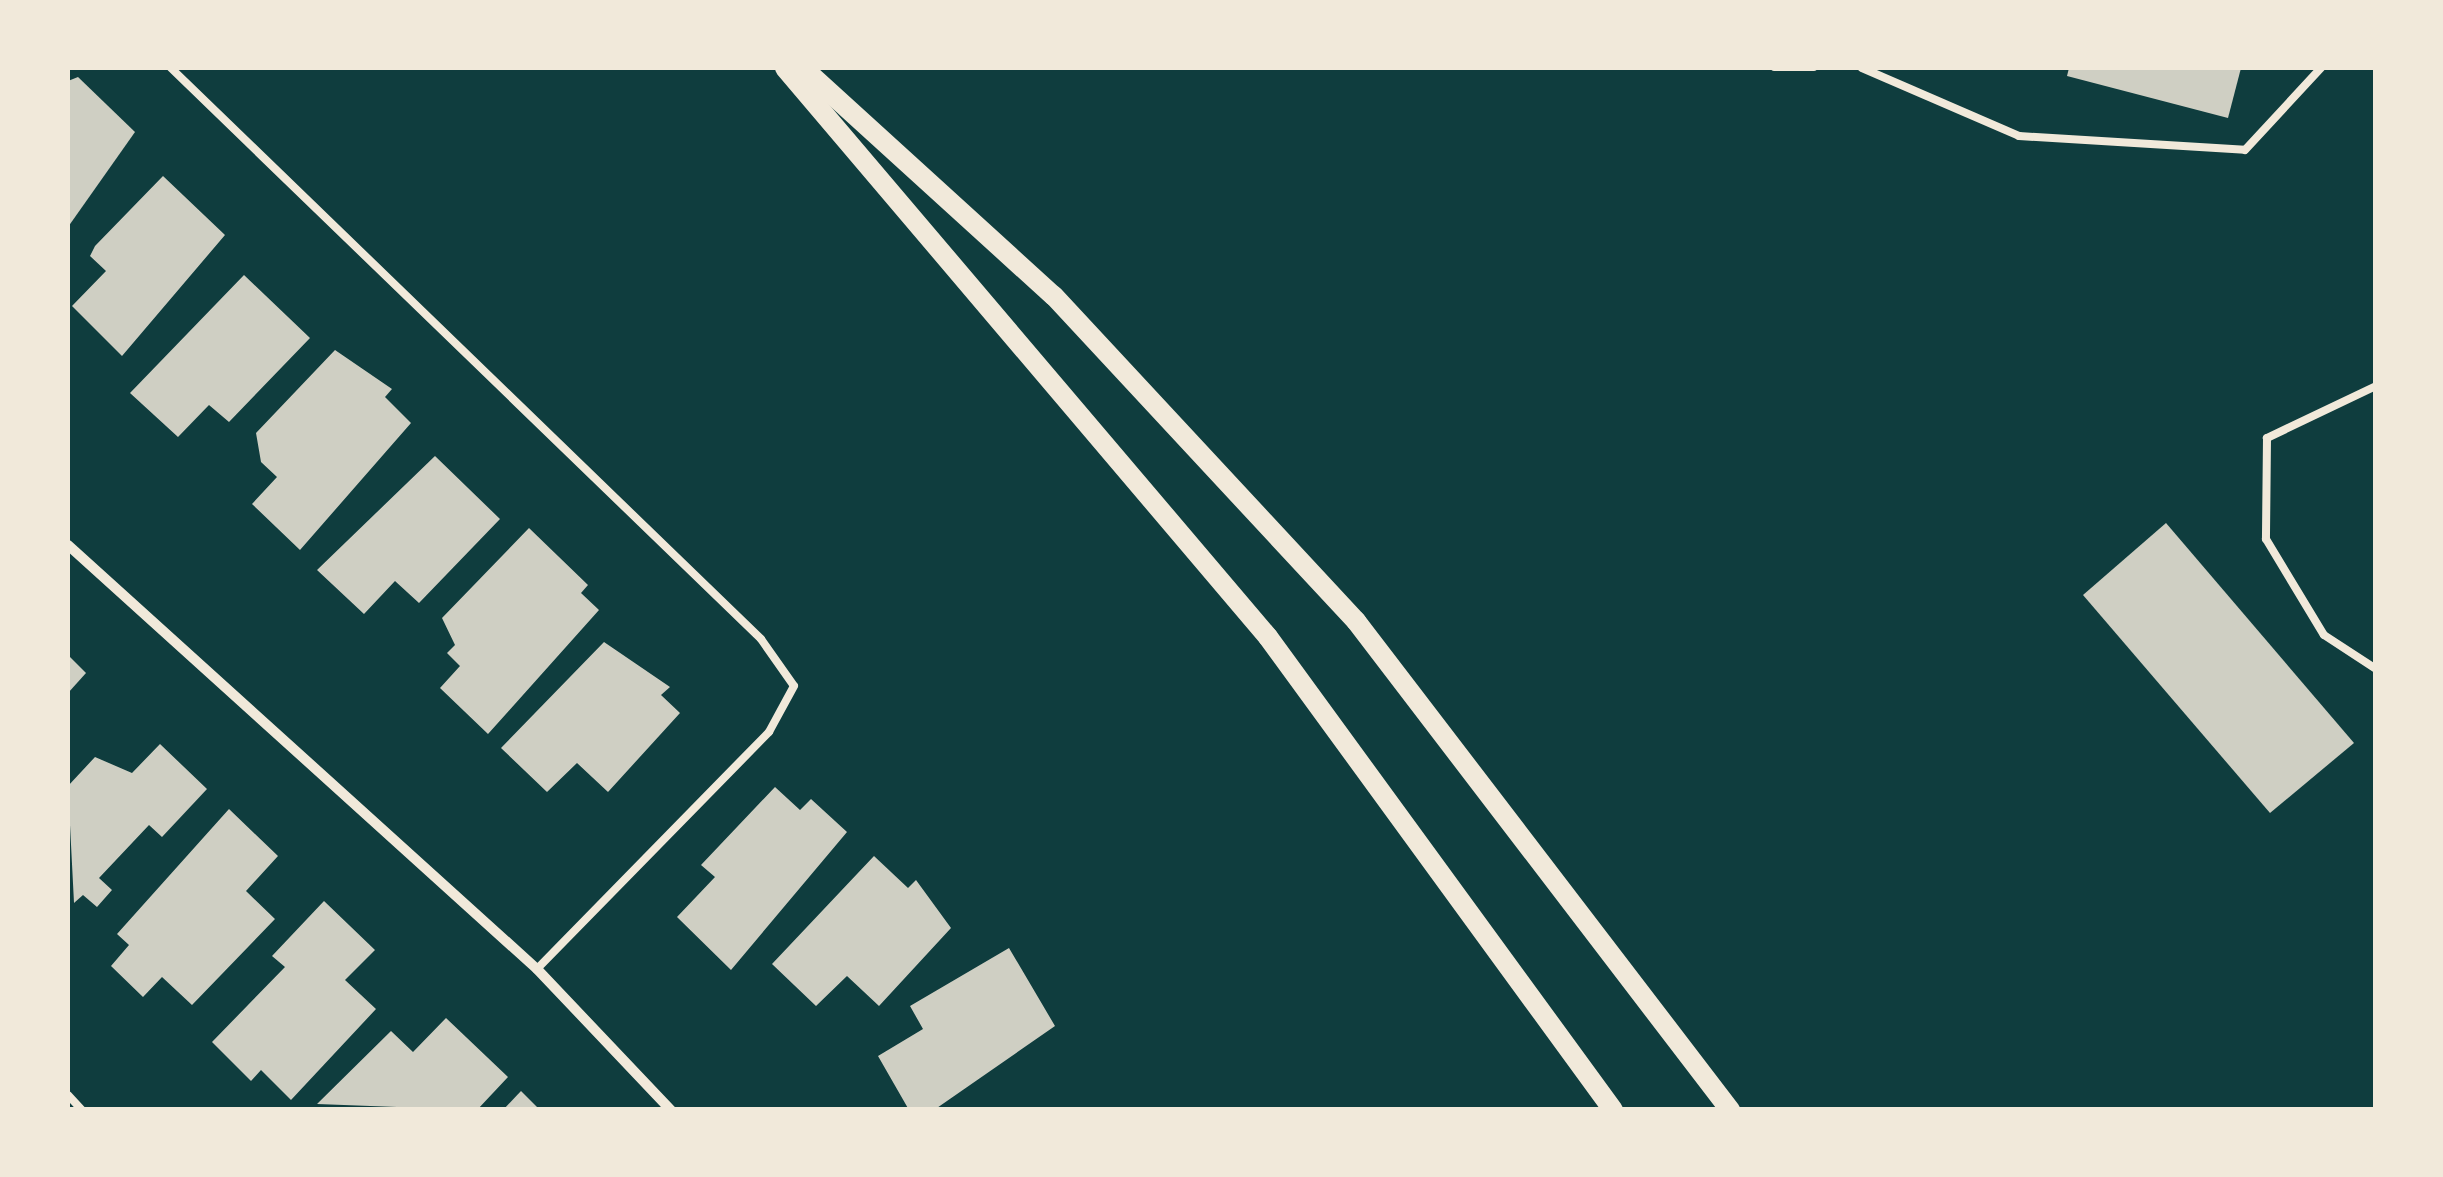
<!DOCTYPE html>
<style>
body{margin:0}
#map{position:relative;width:2443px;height:1177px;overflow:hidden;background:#0f3d3e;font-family:"DejaVu Sans",sans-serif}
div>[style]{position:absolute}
.building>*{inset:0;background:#cfcfc3}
.path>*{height:6px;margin:-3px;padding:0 3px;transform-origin:3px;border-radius:3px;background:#f1e9da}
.service>*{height:8px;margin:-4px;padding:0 4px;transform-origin:4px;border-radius:4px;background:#f1e9da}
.minor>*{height:10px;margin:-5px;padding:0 5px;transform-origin:5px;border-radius:5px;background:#f1e9da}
.secondary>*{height:20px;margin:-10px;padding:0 10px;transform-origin:10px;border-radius:10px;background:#f1e9da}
span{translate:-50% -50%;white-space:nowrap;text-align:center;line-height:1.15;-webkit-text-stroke:8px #f1e9da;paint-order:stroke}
.frame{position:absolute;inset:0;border:70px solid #f1e9da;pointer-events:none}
</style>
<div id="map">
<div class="building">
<i style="clip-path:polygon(2069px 68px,2241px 68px,2228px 118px,2067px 76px)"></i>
<i style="clip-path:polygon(78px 77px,135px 132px,68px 227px,68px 81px)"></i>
<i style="clip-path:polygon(163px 176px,225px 235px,122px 356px,72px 306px,106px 271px,90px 256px,95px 246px)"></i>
<i style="clip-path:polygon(244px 275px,310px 338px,229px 422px,209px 405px,178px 437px,130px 393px)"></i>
<i style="clip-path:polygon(335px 350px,392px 389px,385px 397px,411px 423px,300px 550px,252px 504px,277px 477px,261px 462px,256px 433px)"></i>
<i style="clip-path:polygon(435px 456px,500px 519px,419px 603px,395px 581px,364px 614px,317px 570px)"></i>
<i style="clip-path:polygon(2166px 523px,2354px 743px,2270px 813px,2083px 595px)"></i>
<i style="clip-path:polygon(529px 528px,588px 585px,581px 593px,599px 610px,488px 734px,440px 688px,460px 666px,447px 653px,455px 645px,442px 618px)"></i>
<i style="clip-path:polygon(604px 642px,670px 687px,661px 695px,680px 713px,608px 792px,577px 763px,547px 792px,501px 748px)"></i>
<i style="clip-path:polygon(68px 655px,86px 673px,68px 693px)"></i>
<i style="clip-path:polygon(160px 744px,207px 789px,162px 837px,149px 825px,99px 878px,112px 890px,97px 907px,83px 895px,74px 903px,68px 786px,95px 757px,132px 773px)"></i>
<i style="clip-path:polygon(775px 787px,800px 810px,811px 799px,847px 832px,731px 970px,677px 917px,715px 877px,701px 865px)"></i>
<i style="clip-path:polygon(229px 809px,278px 856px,246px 891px,275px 919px,192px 1005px,162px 977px,143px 997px,111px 966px,129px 945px,117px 934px)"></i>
<i style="clip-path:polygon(874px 856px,908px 888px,916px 880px,951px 928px,879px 1006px,847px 976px,816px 1006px,772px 964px)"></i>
<i style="clip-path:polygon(324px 901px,375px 950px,345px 980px,376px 1009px,291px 1100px,261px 1070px,251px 1081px,212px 1042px,285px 967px,272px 956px)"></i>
<i style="clip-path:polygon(1009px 948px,1055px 1026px,934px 1110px,909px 1110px,878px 1056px,923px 1029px,910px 1006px)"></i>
<i style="clip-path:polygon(446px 1018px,508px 1077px,477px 1110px,317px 1104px,391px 1031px,413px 1052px)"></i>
<i style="clip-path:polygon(521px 1091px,540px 1110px,503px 1110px)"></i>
</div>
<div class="path">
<i style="left:1774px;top:68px;width:40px"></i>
</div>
<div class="service">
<i style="left:171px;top:68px;width:821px;rotate:44.06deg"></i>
<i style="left:761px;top:639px;width:57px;rotate:54.9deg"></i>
<i style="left:794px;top:686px;width:52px;rotate:118.5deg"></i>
<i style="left:769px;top:732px;width:332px;rotate:134.4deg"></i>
<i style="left:1862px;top:68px;width:171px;rotate:23.4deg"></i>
<i style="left:2019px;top:136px;width:226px;rotate:3.5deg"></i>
<i style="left:2245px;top:150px;width:112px;rotate:-47.2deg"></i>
<i style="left:2376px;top:386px;width:121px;rotate:154.5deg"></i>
<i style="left:2267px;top:438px;width:101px;rotate:90.6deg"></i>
<i style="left:2266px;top:539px;width:112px;rotate:58.9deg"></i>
<i style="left:2324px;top:635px;width:62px;rotate:33.2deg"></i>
<i style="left:68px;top:1095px;width:21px;rotate:47deg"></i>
</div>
<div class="minor">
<i style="left:68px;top:545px;width:632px;rotate:42.12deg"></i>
<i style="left:537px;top:969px;width:195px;rotate:46.5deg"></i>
</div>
<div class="secondary">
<i style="left:785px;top:68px;width:746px;rotate:49.67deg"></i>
<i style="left:1268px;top:637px;width:585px;rotate:53.89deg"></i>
<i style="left:803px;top:68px;width:339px;rotate:42.3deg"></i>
<i style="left:1054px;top:296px;width:444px;rotate:47.1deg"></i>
<i style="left:1356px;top:621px;width:616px;rotate:52.59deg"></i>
</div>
<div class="frame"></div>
</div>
